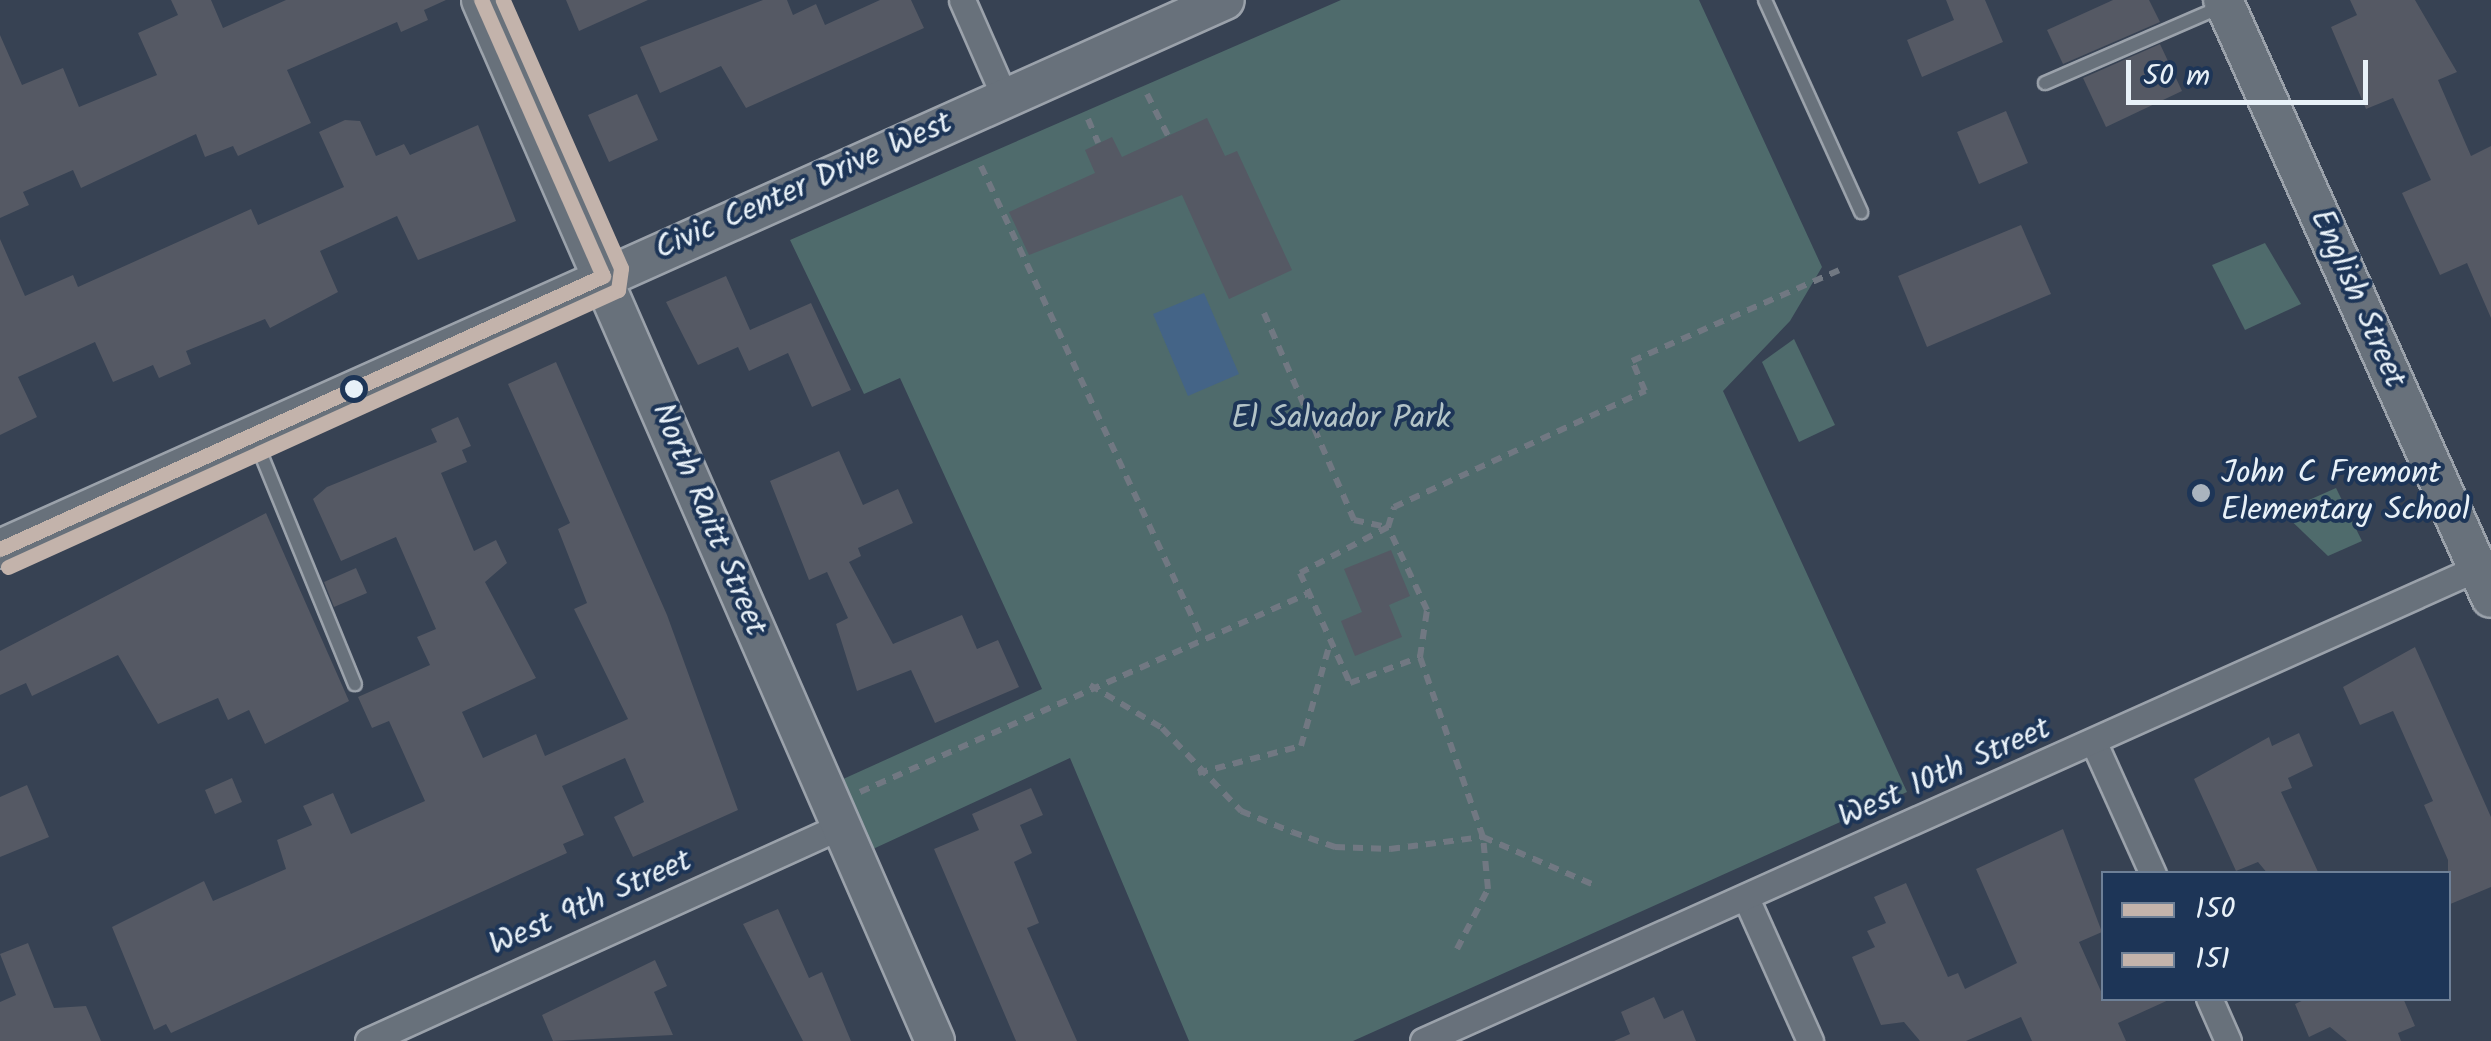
<!DOCTYPE html>
<style>
body{margin:0}
#map{position:relative;width:2491px;height:1041px;overflow:hidden;background:#374253;font-family:Kalam,sans-serif}
div>[style]{position:absolute}
.green>*{inset:0;background:#4f6b6c}
.water>*{inset:0;background:#446487}
.building>*{inset:0;background:#555964}
.path>*{height:6px;margin-top:-3px;transform-origin:0;background:repeating-linear-gradient(90deg,#717882 0 10px,transparent 0 18px)}
.roads{filter:drop-shadow(2px 0 #9ba2ab) drop-shadow(-2px 0 #9ba2ab) drop-shadow(0 2px #9ba2ab) drop-shadow(0 -2px #9ba2ab)}
.lane>*{height:12px;margin:-6px;padding:0 6px;transform-origin:6px;border-radius:6px;background:#68717b}
.street>*{height:25px;margin:-12.5px;padding:0 12.5px;transform-origin:12.5px;border-radius:12.5px;background:#68717b}
.secondary>*{height:38px;margin:-19px;padding:0 19px;transform-origin:19px;border-radius:19px;background:#68717b}
.bus-1>*{height:15px;margin:-7.5px;padding:0 7.5px;transform-origin:7.5px;border-radius:7.5px;background:#c3b3ab}
.bus-2>*{height:15px;margin:-7.5px;padding:0 7.5px;transform-origin:7.5px;border-radius:7.5px;background:#c3b3ab}
.dots>*{width:28px;height:28px;translate:-50% -50%;box-sizing:border-box;border:5px solid #1d3557;border-radius:50%}
span{translate:-50% -50%;white-space:nowrap;text-align:center;line-height:1.15;-webkit-text-stroke:8px #1d3557;paint-order:stroke}
.street-label{font-size:32px;color:#e8f1f8}
.park-label{font-size:32px;color:#b4c4c8}
.poi-label{font-size:32px;color:#e8f1f8}
.left{translate:0 -50%;text-align:left}
.legend{position:absolute;left:2101px;top:871px;width:350px;height:130px;box-sizing:border-box;background:#1d3557;border:2px solid #6e8097;margin:0;padding:12px 18px;list-style:none;font-size:30px;color:#e8f1f8}
.legend li{display:flex;align-items:center;gap:20px;height:50px}
.legend b{width:50px;border:2px solid #6e8097}
.scale{position:absolute;left:2126px;top:60px;width:242px;height:45px;box-sizing:border-box;border:5px solid #e8f1f8;border-top:0;padding-left:12px;font-size:30px;line-height:35px;white-space:nowrap;color:#e8f1f8;-webkit-text-stroke:8px #1d3557;paint-order:stroke}
</style>
<div id="map">
<div class="green">
<i style="clip-path:polygon(1341px 0,1699px 0,1822px 267px,1790px 321px,1723px 391px,1907px 792px,1353px 1041px,1189px 1041px,1070px 758px,873px 849px,841px 780px,1042px 689px,900px 378px,864px 394px,790px 240px)"></i>
<i style="clip-path:polygon(2265px 243px,2301px 304px,2245px 330px,2212px 265px)"></i>
<i style="clip-path:polygon(1794px 339px,1835px 425px,1799px 442px,1762px 362px)"></i>
<i style="clip-path:polygon(2336px 488px,2362px 541px,2328px 556px,2282px 512px)"></i>
</div>
<div class="water">
<i style="clip-path:polygon(1204px 293px,1239px 374px,1188px 396px,1153px 314px)"></i>
</div>
<div class="building">
<i style="clip-path:polygon(171px 0,211px 0,223px 28px,286px 0,446px 0,424px 10px,428px 20px,401px 32px,397px 22px,287px 70px,311px 123px,238px 156px,233px 146px,205px 157px,196px 134px,81px 188px,73px 170px,23px 192px,29px 205px,0 218px,0 35px,22px 85px,63px 68px,79px 107px,157px 75px,138px 33px,178px 15px)"></i>
<i style="clip-path:polygon(566px 0,648px 0,579px 31px)"></i>
<i style="clip-path:polygon(763px 0,787px 0,793px 15px,816px 4px,825px 25px,880px 0,911px 0,924px 28px,746px 108px,721px 66px,660px 93px,640px 47px)"></i>
<i style="clip-path:polygon(1946px 0,1985px 0,2003px 42px,1922px 77px,1907px 40px,1954px 20px)"></i>
<i style="clip-path:polygon(2113px 0,2149px 0,2160px 22px,2063px 64px,2047px 30px)"></i>
<i style="clip-path:polygon(2350px 0,2415px 0,2457px 72px,2438px 80px,2471px 156px,2491px 146px,2491px 318px,2467px 263px,2440px 275px,2402px 193px,2431px 180px,2393px 98px,2366px 109px,2331px 27px,2357px 15px)"></i>
<i style="clip-path:polygon(2160px 44px,2182px 91px,2106px 127px,2083px 78px)"></i>
<i style="clip-path:polygon(637px 94px,658px 140px,609px 162px,588px 115px)"></i>
<i style="clip-path:polygon(2006px 111px,2028px 163px,1979px 184px,1957px 132px)"></i>
<i style="clip-path:polygon(1207px 118px,1225px 156px,1237px 151px,1292px 270px,1229px 299px,1182px 195px,1029px 255px,1009px 212px,1095px 173px,1085px 150px,1112px 137px,1122px 157px)"></i>
<i style="clip-path:polygon(345px 120px,360px 121px,376px 156px,404px 144px,410px 155px,478px 125px,516px 221px,418px 260px,397px 216px,320px 251px,338px 292px,270px 328px,265px 319px,186px 351px,191px 364px,159px 378px,153px 365px,113px 382px,95px 342px,18px 377px,37px 417px,0 435px,0 239px,25px 296px,73px 275px,78px 287px,251px 209px,258px 225px,344px 187px,319px 132px)"></i>
<i style="clip-path:polygon(2021px 225px,2051px 294px,1927px 347px,1898px 276px)"></i>
<i style="clip-path:polygon(726px 276px,750px 330px,811px 303px,851px 390px,812px 407px,788px 353px,749px 371px,738px 347px,698px 365px,666px 302px)"></i>
<i style="clip-path:polygon(556px 362px,667px 615px,738px 810px,633px 857px,614px 817px,644px 802px,625px 758px,562px 786px,584px 835px,563px 844px,567px 853px,171px 1033px,166px 1024px,154px 1030px,112px 927px,204px 881px,213px 901px,286px 869px,277px 840px,312px 825px,303px 806px,333px 793px,351px 834px,425px 801px,389px 721px,372px 728px,358px 697px,430px 665px,417px 637px,436px 629px,396px 537px,341px 561px,313px 499px,327px 487px,437px 442px,431px 429px,458px 417px,471px 446px,462px 450px,467px 462px,441px 473px,474px 551px,496px 540px,507px 563px,485px 582px,536px 678px,462px 712px,483px 758px,536px 734px,545px 756px,628px 719px,574px 609px,587px 603px,558px 529px,570px 523px,508px 384px)"></i>
<i style="clip-path:polygon(839px 451px,863px 505px,898px 489px,913px 523px,858px 548px,861px 556px,849px 562px,893px 644px,962px 615px,977px 649px,998px 640px,1019px 687px,935px 723px,911px 670px,857px 691px,836px 624px,848px 618px,827px 572px,809px 580px,770px 481px)"></i>
<i style="clip-path:polygon(266px 513px,349px 701px,265px 744px,249px 710px,228px 720px,218px 698px,158px 724px,118px 655px,32px 696px,26px 683px,0 695px,0 651px)"></i>
<i style="clip-path:polygon(1391px 550px,1410px 596px,1389px 605px,1402px 637px,1355px 656px,1341px 621px,1362px 612px,1344px 569px)"></i>
<i style="clip-path:polygon(356px 568px,367px 593px,334px 607px,324px 582px)"></i>
<i style="clip-path:polygon(2415px 647px,2491px 817px,2491px 887px,2448px 905px,2448px 860px,2424px 805px,2433px 801px,2393px 711px,2360px 725px,2343px 687px)"></i>
<i style="clip-path:polygon(2299px 733px,2313px 766px,2288px 778px,2292px 788px,2281px 792px,2319px 874px,2268px 874px,2258px 862px,2236px 871px,2194px 779px,2269px 737px,2272px 746px)"></i>
<i style="clip-path:polygon(232px 778px,242px 802px,215px 814px,205px 790px)"></i>
<i style="clip-path:polygon(27px 785px,49px 837px,0 857px,0 797px)"></i>
<i style="clip-path:polygon(1031px 788px,1043px 815px,1020px 825px,1032px 853px,1014px 862px,1039px 923px,1027px 928px,1077px 1041px,1016px 1041px,934px 849px,979px 830px,972px 814px)"></i>
<i style="clip-path:polygon(2063px 829px,2102px 932px,2079px 942px,2104px 998px,2173px 998px,2118px 1023px,2126px 1041px,2032px 1041px,2021px 1017px,1966px 1041px,1920px 1041px,1904px 1022px,1881px 1025px,1852px 957px,1875px 947px,1867px 931px,1886px 923px,1874px 897px,1906px 883px,1948px 977px,1958px 973px,1965px 989px,2017px 963px,1976px 869px)"></i>
<i style="clip-path:polygon(778px 909px,809px 978px,822px 972px,851px 1041px,803px 1041px,743px 924px)"></i>
<i style="clip-path:polygon(28px 943px,54px 1008px,86px 1006px,101px 1041px,0 1041px,0 1002px,16px 995px,0 954px)"></i>
<i style="clip-path:polygon(655px 960px,667px 986px,654px 992px,673px 1035px,553px 1041px,542px 1015px)"></i>
<i style="clip-path:polygon(1654px 997px,1664px 1019px,1683px 1010px,1696px 1041px,1614px 1041px,1630px 1034px,1621px 1012px)"></i>
<i style="clip-path:polygon(2308px 998px,2403px 998px,2415px 1026px,2398px 1033px,2401px 1041px,2347px 1041px,2330px 1027px,2309px 1037px,2295px 1004px)"></i>
</div>
<div class="path">
<i style="left:1147px;top:94px;width:47px;rotate:63.4deg"></i>
<i style="left:1088px;top:119px;width:26px;rotate:67deg"></i>
<i style="left:981px;top:166px;width:521px;rotate:64.91deg"></i>
<i style="left:1264px;top:313px;width:226px;rotate:66.5deg"></i>
<i style="left:1354px;top:520px;width:34px;rotate:12deg"></i>
<i style="left:1388px;top:527px;width:99px;rotate:152.4deg"></i>
<i style="left:1300px;top:573px;width:121px;rotate:65.6deg"></i>
<i style="left:1350px;top:683px;width:75px;rotate:-20.4deg"></i>
<i style="left:1090px;top:685px;width:84px;rotate:30.8deg"></i>
<i style="left:1162px;top:728px;width:115px;rotate:46.4deg"></i>
<i style="left:1241px;top:811px;width:55px;rotate:22.4deg"></i>
<i style="left:1292px;top:832px;width:46px;rotate:19.2deg"></i>
<i style="left:1335px;top:847px;width:55px;rotate:2.1deg"></i>
<i style="left:1390px;top:849px;width:94px;rotate:-7.4deg"></i>
<i style="left:1483px;top:837px;width:123px;rotate:23.4deg"></i>
<i style="left:1198px;top:773px;width:106px;rotate:-14.7deg"></i>
<i style="left:1301px;top:746px;width:107px;rotate:-74.3deg"></i>
<i style="left:860px;top:792px;width:489px;rotate:-23.9deg"></i>
<i style="left:1457px;top:949px;width:68px;rotate:-62.7deg"></i>
<i style="left:1488px;top:889px;width:52px;rotate:-95.5deg"></i>
<i style="left:1483px;top:837px;width:191px;rotate:-109.3deg"></i>
<i style="left:1420px;top:657px;width:48px;rotate:-81.5deg"></i>
<i style="left:1427px;top:610px;width:92px;rotate:-115.2deg"></i>
<i style="left:1388px;top:527px;width:21px;rotate:-73deg"></i>
<i style="left:1394px;top:507px;width:277px;rotate:-24.8deg"></i>
<i style="left:1645px;top:391px;width:33px;rotate:-113deg"></i>
<i style="left:1632px;top:361px;width:226px;rotate:-23.7deg"></i>
</div>
<div class="roads">
<div class="lane">
<i style="left:1765px;top:0;width:233px;rotate:65.6deg"></i>
<i style="left:2045px;top:83px;width:194px;rotate:-23.4deg"></i>
<i style="left:254px;top:437px;width:267px;rotate:67.8deg"></i>
</div>
<div class="street">
<i style="left:962px;top:0;width:107px;rotate:66.3deg"></i>
<i style="left:2094px;top:743px;width:144px;rotate:65.8deg"></i>
<i style="left:1746px;top:898px;width:157px;rotate:65.9deg"></i>
<i style="left:2209px;top:998px;width:47px;rotate:66.2deg"></i>
<i style="left:368px;top:1041px;width:520px;rotate:-24.44deg"></i>
<i style="left:1423px;top:1041px;width:1170px;rotate:-24.16deg"></i>
</div>
<div class="secondary">
<i style="left:481px;top:0;width:1136px;rotate:66.44deg"></i>
<i style="left:2223px;top:0;width:655px;rotate:65.86deg"></i>
<i style="left:0;top:549px;width:1342px;rotate:-24.14deg"></i>
</div>
</div>
<div class="bus-1">
<i style="left:0;top:549px;width:662px;rotate:-24.36deg"></i>
<i style="left:603px;top:276px;width:302px;rotate:-113.8deg"></i>
</div>
<div class="bus-2">
<i style="left:8px;top:567px;width:670px;rotate:-24.42deg"></i>
<i style="left:618px;top:290px;width:22px;rotate:-82deg"></i>
<i style="left:621px;top:268px;width:293px;rotate:-113.8deg"></i>
</div>
<div class="dots">
<i style="left:354px;top:389px;background:#e8f1f8"></i>
<i style="left:2201px;top:493px;background:#aab4be"></i>
</div>
<div class="street-label">
<span style="left:804px;top:187px;rotate:-24deg">Civic Center Drive West</span>
<span style="left:2357px;top:299px;rotate:66deg">English Street</span>
<span style="left:708px;top:520px;rotate:67deg">North Raitt Street</span>
<span style="left:1945px;top:774px;rotate:-24deg">West 10th Street</span>
<span style="left:591px;top:904px;rotate:-24deg">West 9th Street</span>
</div>
<div class="park-label">
<span style="left:1341px;top:419px">El Salvador Park</span>
</div>
<div class="poi-label">
<span class="left" style="left:2221px;top:493px">John C Fremont<br>Elementary School</span>
</div>
<ul class="legend">
<li><b style="height:12px;background:#c3b3ab"></b>150</li>
<li><b style="height:12px;background:#c3b3ab"></b>151</li>
</ul>
<div class="scale">50 m</div>
</div>
